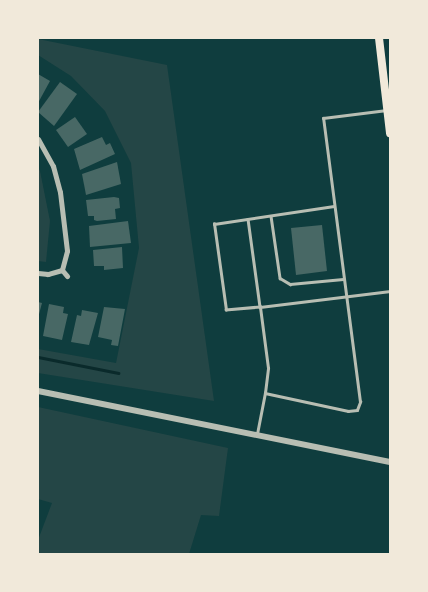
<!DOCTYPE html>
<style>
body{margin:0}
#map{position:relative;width:428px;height:592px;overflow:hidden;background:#0f3d3e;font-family:"Fira Sans",sans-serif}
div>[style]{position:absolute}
.green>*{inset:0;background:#244646}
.stream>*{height:3px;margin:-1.5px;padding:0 1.5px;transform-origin:1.5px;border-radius:1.5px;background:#0a2a2b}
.building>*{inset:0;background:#486865}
.service>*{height:2.5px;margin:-1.25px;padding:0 1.25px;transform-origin:1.25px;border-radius:1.25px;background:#b8beb3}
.minor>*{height:5px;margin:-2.5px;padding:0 2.5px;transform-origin:2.5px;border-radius:2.5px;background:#b8beb3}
.tertiary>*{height:6px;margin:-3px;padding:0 3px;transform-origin:3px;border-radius:3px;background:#b8beb3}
.primary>*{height:8px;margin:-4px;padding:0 4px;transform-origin:4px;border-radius:4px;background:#f1e9da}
span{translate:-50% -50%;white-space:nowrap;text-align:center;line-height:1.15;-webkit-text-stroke:5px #f1e9da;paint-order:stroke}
.frame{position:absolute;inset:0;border:39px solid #f1e9da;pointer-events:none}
</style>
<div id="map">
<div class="green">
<i style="clip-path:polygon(38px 39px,167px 65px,214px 401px,38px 373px,38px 349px,116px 363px,139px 248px,131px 163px,105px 111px,71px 76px,38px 55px)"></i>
<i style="clip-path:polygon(38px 167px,40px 171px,50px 221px,46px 262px,38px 261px)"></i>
<i style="clip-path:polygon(38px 407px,228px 448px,219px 516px,201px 515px,189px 554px,38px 554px,38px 540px,52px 503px,38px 499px)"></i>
</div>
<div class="stream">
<i style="left:38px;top:357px;width:82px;rotate:11.3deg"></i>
</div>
<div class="building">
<i style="clip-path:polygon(38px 74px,50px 81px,38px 103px)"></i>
<i style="clip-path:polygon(60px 82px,77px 94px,54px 126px,38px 112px)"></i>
<i style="clip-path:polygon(75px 117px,87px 134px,68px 147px,56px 130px)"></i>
<i style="clip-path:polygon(102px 137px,106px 145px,110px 143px,115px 154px,80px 170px,74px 149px)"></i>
<i style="clip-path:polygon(117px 162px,121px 184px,86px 195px,82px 174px)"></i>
<i style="clip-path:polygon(114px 197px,119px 198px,120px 208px,115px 209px,116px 219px,97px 221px,94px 220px,94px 216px,88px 216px,86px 200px)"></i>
<i style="clip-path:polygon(128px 221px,131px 243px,90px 247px,89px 226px)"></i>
<i style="clip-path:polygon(322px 225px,327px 271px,296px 275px,291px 228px)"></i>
<i style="clip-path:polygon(122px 247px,123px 268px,104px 270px,104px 266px,94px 266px,93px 250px)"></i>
<i style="clip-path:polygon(38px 302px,42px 303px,38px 318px)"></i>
<i style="clip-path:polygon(49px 304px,64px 307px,63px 313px,68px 314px,62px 340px,43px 336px)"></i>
<i style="clip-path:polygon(104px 307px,125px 309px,118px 346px,111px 345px,112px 340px,98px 337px)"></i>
<i style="clip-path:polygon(82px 310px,98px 313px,89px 345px,71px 342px,77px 315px,81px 316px)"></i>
</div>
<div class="service">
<i style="left:271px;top:216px;width:63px;rotate:81.7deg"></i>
<i style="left:280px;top:278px;width:12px;rotate:31deg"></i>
<i style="left:290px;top:284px;width:53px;rotate:-5.4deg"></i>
<i style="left:248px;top:219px;width:89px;rotate:82.2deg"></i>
<i style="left:260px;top:307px;width:34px;rotate:175deg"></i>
<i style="left:226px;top:310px;width:87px;rotate:-97.9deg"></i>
<i style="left:214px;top:224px;width:121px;rotate:-8.5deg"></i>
<i style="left:265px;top:393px;width:25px;rotate:-83deg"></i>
<i style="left:268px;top:368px;width:62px;rotate:-97.5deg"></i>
<i style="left:260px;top:307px;width:131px;rotate:-7deg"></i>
<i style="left:257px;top:434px;width:42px;rotate:-79deg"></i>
<i style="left:265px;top:393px;width:85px;rotate:12.2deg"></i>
<i style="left:348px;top:411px;width:9px;rotate:-6deg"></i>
<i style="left:357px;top:410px;width:9px;rotate:-69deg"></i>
<i style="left:360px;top:402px;width:286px;rotate:-97.4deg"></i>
<i style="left:323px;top:118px;width:64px;rotate:-7.2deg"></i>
</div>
<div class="minor">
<i style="left:38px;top:139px;width:31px;rotate:61deg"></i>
<i style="left:53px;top:166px;width:27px;rotate:75deg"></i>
<i style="left:60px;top:192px;width:59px;rotate:83.2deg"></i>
<i style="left:67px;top:251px;width:20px;rotate:105deg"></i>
<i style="left:62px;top:270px;width:15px;rotate:164deg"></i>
<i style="left:48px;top:274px;width:10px;rotate:-174deg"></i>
<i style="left:62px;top:270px;width:8px;rotate:50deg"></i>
</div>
<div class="tertiary">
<i style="left:38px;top:391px;width:359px;rotate:11.4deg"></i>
</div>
<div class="primary">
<i style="left:379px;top:38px;width:96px;rotate:83.4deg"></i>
</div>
<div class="frame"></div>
</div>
